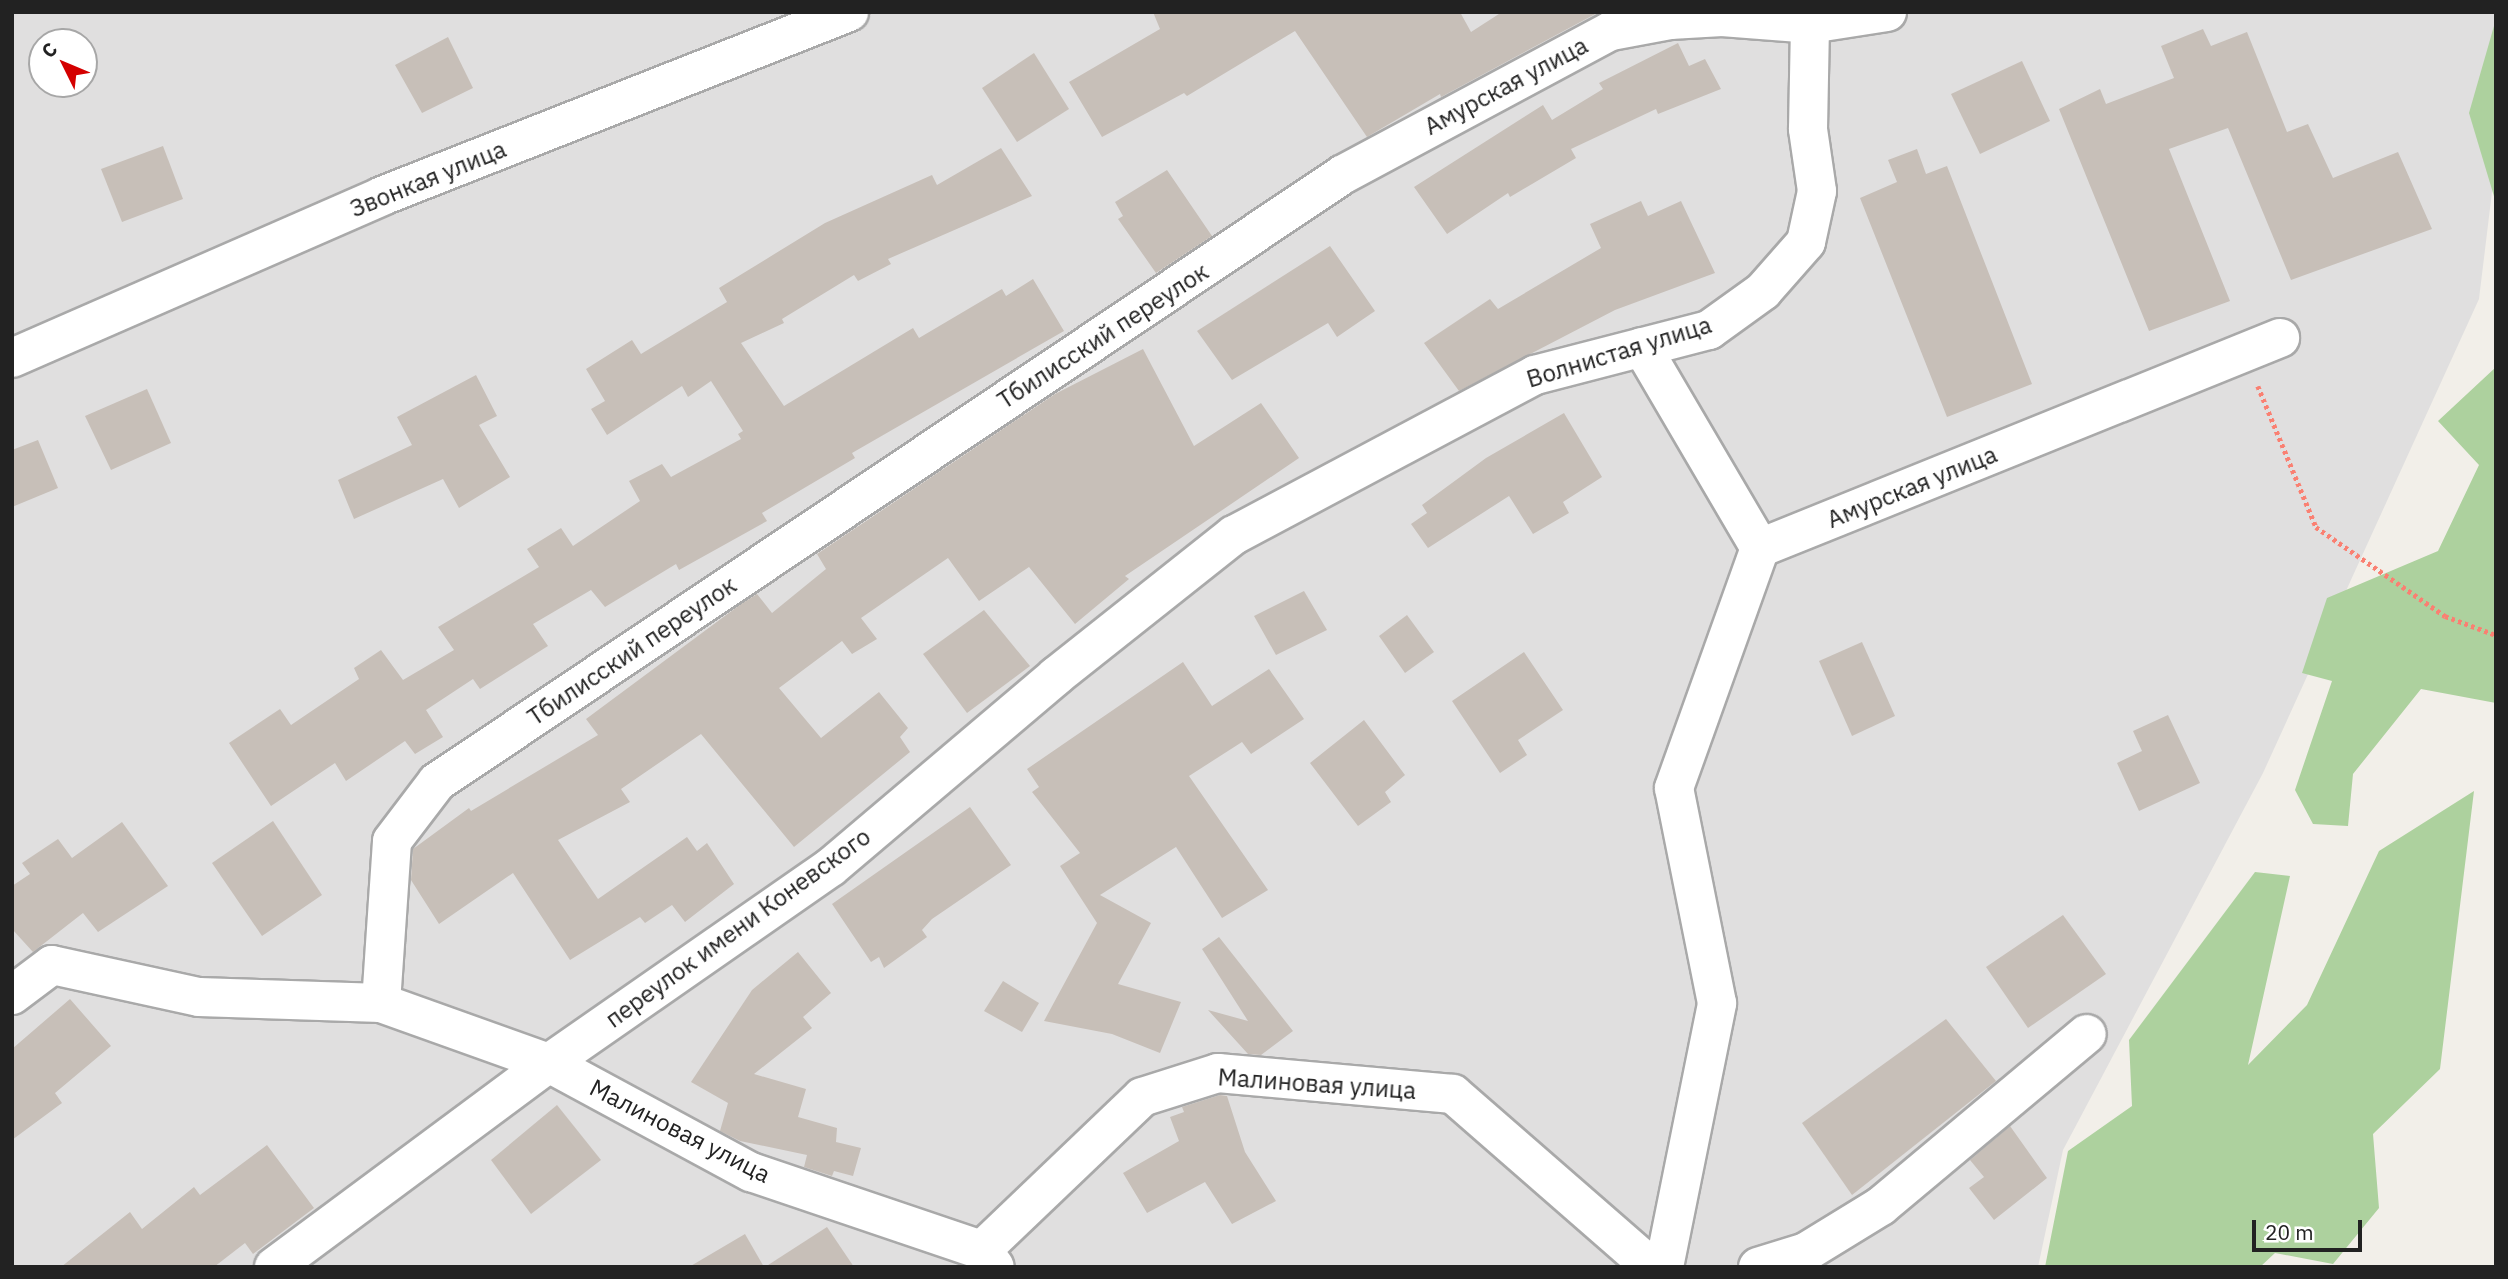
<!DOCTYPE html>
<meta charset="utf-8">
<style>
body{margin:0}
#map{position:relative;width:2508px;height:1279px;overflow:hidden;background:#f2efe9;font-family:"IBM Plex Sans",sans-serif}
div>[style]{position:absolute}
.residential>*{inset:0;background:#e0dfdf}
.forest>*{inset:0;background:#add19e}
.building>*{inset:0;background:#c7bfb8}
.path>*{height:4.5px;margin-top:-2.25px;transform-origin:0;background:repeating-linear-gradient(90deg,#fa8072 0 3.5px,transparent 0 7px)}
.roads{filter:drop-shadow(2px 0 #a9a9a9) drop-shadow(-2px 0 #a9a9a9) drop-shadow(0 2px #a9a9a9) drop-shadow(0 -2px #a9a9a9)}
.minor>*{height:38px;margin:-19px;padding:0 19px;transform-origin:19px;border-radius:19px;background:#fff}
span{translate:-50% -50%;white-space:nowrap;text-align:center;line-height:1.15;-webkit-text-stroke:6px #fff;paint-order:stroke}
.street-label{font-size:24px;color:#222}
.frame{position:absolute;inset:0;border:14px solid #222;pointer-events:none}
.north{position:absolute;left:28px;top:28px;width:70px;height:70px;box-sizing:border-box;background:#fff;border:2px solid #a7a7a7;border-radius:50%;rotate:313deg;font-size:19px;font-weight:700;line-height:28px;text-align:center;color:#222}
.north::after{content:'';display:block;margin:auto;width:24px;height:32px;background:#d40000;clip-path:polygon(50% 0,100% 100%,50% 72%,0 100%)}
.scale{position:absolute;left:2252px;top:1220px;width:110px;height:32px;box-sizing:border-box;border:4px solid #222;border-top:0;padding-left:9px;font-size:21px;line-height:24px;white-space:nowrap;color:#222;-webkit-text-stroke:5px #fff;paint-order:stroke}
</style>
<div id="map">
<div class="residential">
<i style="clip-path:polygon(evenodd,12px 12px,2496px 12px,2496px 159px,2479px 299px,2263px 773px,2063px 1150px,2038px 1267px,12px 1267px,12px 12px,42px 42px,84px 42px,84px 84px,42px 84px,42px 42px)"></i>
</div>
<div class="forest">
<i style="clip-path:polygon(2496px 19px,2496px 203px,2469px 113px)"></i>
<i style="clip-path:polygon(2496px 367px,2496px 703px,2421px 689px,2353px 774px,2348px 826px,2313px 824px,2295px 790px,2332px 681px,2302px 673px,2327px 598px,2438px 551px,2479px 465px,2438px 421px)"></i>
<i style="clip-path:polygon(2474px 791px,2440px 1069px,2373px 1134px,2379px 1208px,2333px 1264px,2275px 1253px,2260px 1267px,2045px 1267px,2068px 1151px,2132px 1106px,2129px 1040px,2255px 872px,2290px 876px,2248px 1065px,2307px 1005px,2379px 851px)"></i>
</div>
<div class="building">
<i style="clip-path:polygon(1153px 12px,1460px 12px,1471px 32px,1502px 12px,1599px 12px,1441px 97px,1440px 94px,1367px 137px,1295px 31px,1187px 96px,1184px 93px,1102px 137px,1069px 82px,1160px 29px)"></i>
<i style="clip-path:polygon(2203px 29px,2211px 46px,2247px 32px,2287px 132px,2308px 124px,2333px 178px,2398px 152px,2432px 229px,2291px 280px,2228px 128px,2169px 149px,2230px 301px,2149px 331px,2059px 109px,2100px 89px,2106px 104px,2174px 78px,2161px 46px)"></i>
<i style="clip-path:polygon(448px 37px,473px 88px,422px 113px,395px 65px)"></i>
<i style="clip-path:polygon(1678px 43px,1689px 66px,1705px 59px,1721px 89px,1658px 114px,1656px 109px,1571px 149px,1576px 158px,1510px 197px,1508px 193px,1447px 234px,1414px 187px,1543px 105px,1552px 120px,1603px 89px,1599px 83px)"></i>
<i style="clip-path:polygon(1034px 53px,1069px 109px,1017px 142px,982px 88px)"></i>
<i style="clip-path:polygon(2022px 61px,2050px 121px,1980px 154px,1951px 94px)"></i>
<i style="clip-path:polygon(163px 146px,183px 199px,122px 222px,101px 169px)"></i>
<i style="clip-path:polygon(1001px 148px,1032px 196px,888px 259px,891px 264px,858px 281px,854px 275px,782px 319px,784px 323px,741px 343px,784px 406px,913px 328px,919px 338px,1002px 289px,1006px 296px,1033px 279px,1064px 331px,852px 453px,855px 458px,762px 513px,767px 521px,679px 570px,676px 564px,605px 607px,591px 590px,533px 624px,548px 646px,480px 689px,473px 679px,426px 710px,443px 737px,415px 754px,405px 741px,346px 781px,335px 763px,271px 806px,229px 743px,280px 709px,291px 725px,359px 679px,354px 668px,381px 650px,403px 680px,454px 650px,438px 627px,539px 567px,527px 549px,561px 528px,573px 546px,640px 501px,629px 481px,662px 464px,671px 477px,741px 439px,738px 434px,743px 431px,711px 381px,688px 397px,682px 386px,607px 435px,591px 409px,605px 401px,586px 369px,632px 340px,641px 354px,727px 302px,719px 288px,825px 223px,932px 175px,937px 185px)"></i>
<i style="clip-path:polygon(1917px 149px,1926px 174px,1947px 166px,2032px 384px,1947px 417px,1860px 198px,1897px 182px,1888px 160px)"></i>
<i style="clip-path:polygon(1167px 170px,1212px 236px,1156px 273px,1118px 219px,1123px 216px,1115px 202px)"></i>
<i style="clip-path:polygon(1641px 201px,1648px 216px,1681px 201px,1715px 273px,1615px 310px,1459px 391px,1424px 343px,1490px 299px,1498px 309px,1601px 248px,1590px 224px)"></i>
<i style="clip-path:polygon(1330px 246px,1375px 311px,1337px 337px,1328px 323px,1232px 380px,1197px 331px)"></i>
<i style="clip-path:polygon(1143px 349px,1194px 446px,1261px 403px,1299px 458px,1125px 576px,1129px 579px,1075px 624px,1029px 567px,979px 601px,948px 558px,861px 618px,877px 639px,852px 654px,842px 641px,779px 688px,821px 738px,879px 692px,908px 728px,900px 737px,910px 752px,794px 847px,701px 734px,621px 789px,630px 802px,558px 840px,598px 899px,687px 837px,697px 851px,707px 843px,734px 884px,685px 922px,672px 905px,645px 923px,640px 917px,570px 960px,513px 873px,439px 924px,411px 880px,413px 849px,469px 808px,471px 811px,598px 735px,586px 719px,741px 604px,757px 594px,772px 613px,826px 569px,817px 554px,1055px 394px)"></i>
<i style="clip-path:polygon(476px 375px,497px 416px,479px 425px,510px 477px,459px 508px,443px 479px,354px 519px,338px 480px,412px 445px,397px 417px)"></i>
<i style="clip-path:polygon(147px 389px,171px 443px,111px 470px,85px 416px)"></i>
<i style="clip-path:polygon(1564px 413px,1602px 477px,1563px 502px,1569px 513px,1533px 534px,1509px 496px,1428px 548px,1411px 524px,1427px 513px,1422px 505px,1486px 458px)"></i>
<i style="clip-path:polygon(38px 440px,58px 488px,12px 507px,12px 450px)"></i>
<i style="clip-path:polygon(1304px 591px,1327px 630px,1276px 655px,1254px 616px)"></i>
<i style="clip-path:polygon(984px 610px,1030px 666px,967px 713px,923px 654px)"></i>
<i style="clip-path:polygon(1407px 615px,1434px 652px,1405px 673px,1379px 636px)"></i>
<i style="clip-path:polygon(1862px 642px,1895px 716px,1852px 736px,1819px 661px)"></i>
<i style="clip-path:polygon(1524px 652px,1563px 710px,1518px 740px,1527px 755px,1500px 773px,1452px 701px)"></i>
<i style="clip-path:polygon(1183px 662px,1212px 706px,1269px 669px,1304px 719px,1251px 754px,1242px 742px,1189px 776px,1268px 890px,1222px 918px,1176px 847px,1100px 895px,1151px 923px,1118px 984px,1181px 1002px,1160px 1053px,1112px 1034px,1044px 1021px,1097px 923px,1060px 866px,1080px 853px,1032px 792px,1039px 787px,1027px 769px)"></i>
<i style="clip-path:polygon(2168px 715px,2200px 783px,2139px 811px,2117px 763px,2142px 751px,2133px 731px)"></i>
<i style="clip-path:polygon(1364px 720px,1405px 775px,1385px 792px,1391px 802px,1358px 826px,1310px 763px)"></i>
<i style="clip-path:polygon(970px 807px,1011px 865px,932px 919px,922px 930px,927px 937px,884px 968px,879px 957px,871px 962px,832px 904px)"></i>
<i style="clip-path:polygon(273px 821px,322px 895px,262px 936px,212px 863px)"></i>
<i style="clip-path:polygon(122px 822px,168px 886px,98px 932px,83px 913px,33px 952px,12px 929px,12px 886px,30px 874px,22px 863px,58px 839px,72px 858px)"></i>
<i style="clip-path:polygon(2063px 915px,2106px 974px,2028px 1028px,1986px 967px)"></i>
<i style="clip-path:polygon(1219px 937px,1293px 1031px,1261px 1055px,1248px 1054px,1208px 1010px,1248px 1021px,1202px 949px)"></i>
<i style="clip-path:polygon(798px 952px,831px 993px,803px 1017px,812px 1028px,754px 1074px,806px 1089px,798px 1117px,837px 1128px,836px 1142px,861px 1148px,853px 1176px,834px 1171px,832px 1176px,804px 1167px,807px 1155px,740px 1141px,720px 1131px,728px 1103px,691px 1082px,752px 990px)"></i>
<i style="clip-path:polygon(1003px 981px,1039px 1003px,1022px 1032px,984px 1011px)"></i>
<i style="clip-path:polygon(70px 999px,111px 1046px,55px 1093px,62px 1103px,12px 1140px,12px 1049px)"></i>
<i style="clip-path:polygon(1946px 1019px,1996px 1081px,1852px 1195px,1802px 1123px)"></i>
<i style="clip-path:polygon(1220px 1095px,1227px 1096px,1245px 1152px,1276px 1201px,1232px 1224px,1205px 1182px,1147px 1213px,1123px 1173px,1179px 1141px,1170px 1117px,1184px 1112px,1182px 1107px)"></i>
<i style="clip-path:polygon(557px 1105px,601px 1160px,531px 1214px,491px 1160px)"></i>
<i style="clip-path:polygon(2010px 1126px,2047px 1178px,1994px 1220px,1969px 1188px,1984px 1177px,1970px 1160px)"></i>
<i style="clip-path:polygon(267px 1145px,314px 1208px,253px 1254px,245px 1243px,214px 1267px,61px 1267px,130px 1212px,142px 1229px,194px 1187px,200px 1195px)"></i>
<i style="clip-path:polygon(827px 1227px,854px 1267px,765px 1267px)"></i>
<i style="clip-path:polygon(745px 1234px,764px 1267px,689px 1267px)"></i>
</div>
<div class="path">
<i style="left:2258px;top:386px;width:152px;rotate:67.6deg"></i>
<i style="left:2316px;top:527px;width:157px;rotate:34.6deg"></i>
<i style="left:2445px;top:616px;width:54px;rotate:20.4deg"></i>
</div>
<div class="roads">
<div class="minor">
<i style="left:1642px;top:347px;width:233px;rotate:59.6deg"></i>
<i style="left:1760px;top:548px;width:561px;rotate:-21.99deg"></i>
<i style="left:12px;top:358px;width:404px;rotate:-23.6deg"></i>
<i style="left:382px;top:196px;width:502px;rotate:-21.5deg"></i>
<i style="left:12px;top:995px;width:50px;rotate:-36.9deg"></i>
<i style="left:52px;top:965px;width:150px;rotate:12.3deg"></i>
<i style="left:199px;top:997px;width:182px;rotate:1.9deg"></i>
<i style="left:381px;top:1003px;width:162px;rotate:-86.1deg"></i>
<i style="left:392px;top:841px;width:74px;rotate:-52.7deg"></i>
<i style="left:437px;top:782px;width:1090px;rotate:-33.85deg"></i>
<i style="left:1342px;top:175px;width:305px;rotate:-28.2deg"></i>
<i style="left:1611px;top:31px;width:60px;rotate:-10.6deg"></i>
<i style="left:1670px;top:20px;width:52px;rotate:-3.3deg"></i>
<i style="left:1722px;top:17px;width:88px;rotate:4.5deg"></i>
<i style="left:1810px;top:24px;width:78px;rotate:-8.9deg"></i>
<i style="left:381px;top:1003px;width:178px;rotate:19.7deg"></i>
<i style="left:549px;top:1063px;width:230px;rotate:28.4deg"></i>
<i style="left:751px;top:1172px;width:244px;rotate:18.7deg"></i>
<i style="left:982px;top:1250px;width:21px;rotate:53deg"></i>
<i style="left:982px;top:1250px;width:221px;rotate:-43.7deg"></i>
<i style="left:1142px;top:1097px;width:80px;rotate:-17.5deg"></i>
<i style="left:1218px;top:1073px;width:236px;rotate:5.1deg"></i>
<i style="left:1453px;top:1094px;width:263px;rotate:41.1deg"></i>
<i style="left:274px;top:1267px;width:342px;rotate:-36.6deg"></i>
<i style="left:549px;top:1063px;width:343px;rotate:-34.8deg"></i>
<i style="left:831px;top:867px;width:295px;rotate:-40.3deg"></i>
<i style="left:1056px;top:676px;width:227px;rotate:-38.4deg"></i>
<i style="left:1234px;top:535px;width:341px;rotate:-28deg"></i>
<i style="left:1535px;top:375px;width:180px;rotate:-14.5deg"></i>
<i style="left:1709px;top:330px;width:67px;rotate:-35.8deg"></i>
<i style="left:1763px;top:291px;width:65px;rotate:-48.7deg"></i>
<i style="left:1806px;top:242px;width:52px;rotate:-77.8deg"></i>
<i style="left:1817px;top:191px;width:63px;rotate:-98.3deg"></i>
<i style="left:1808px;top:129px;width:105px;rotate:-88.9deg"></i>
<i style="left:1664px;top:1267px;width:269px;rotate:-78.6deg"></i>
<i style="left:1717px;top:1003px;width:219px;rotate:-101.3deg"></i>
<i style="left:1674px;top:788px;width:255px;rotate:-70.3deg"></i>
<i style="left:1758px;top:1267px;width:50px;rotate:-17.4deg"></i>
<i style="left:1806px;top:1252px;width:88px;rotate:-31.5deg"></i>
<i style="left:1881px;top:1206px;width:268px;rotate:-39.9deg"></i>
</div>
</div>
<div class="street-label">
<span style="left:1506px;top:86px;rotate:-28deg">Амурская улица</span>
<span style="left:428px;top:179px;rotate:-22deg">Звонкая улица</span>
<span style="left:1103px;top:336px;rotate:-33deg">Тбилисский переулок</span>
<span style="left:1619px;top:352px;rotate:-17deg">Волнистая улица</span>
<span style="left:1912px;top:487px;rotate:-22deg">Амурская улица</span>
<span style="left:632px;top:651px;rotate:-34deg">Тбилисский переулок</span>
<span style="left:738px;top:928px;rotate:-36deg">переулок имени Коневского</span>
<span style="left:1317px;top:1084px;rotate:4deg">Малиновая улица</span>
<span style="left:680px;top:1131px;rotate:27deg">Малиновая улица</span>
</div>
<div class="frame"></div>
<div class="north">С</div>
<div class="scale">20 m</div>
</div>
